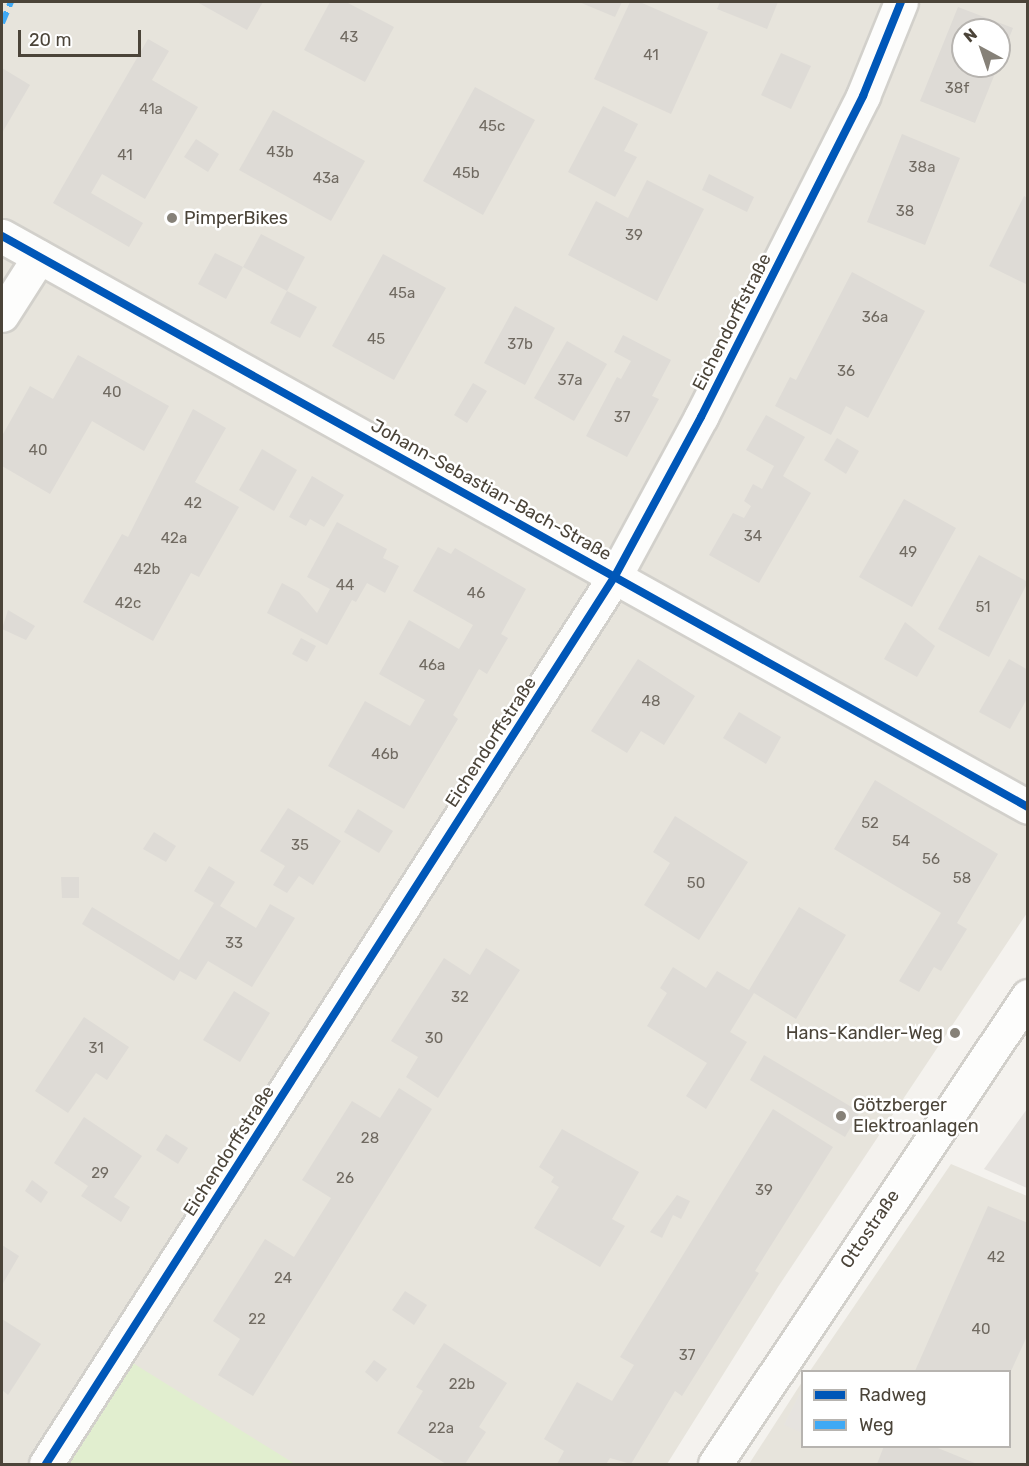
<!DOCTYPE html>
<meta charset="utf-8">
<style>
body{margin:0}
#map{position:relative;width:1029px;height:1466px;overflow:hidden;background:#f4f2ee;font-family:Rubik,sans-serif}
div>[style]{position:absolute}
.residential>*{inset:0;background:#e7e4dc}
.green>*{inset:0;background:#e1eecf}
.parking>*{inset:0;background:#e6e3df}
.building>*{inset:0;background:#dedbd6}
.roads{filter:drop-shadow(2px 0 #d2d0cb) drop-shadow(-2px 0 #d2d0cb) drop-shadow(0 2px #d2d0cb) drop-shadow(0 -2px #d2d0cb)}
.minor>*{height:33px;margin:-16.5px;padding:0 16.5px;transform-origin:16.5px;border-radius:16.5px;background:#fdfdfc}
.tertiary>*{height:33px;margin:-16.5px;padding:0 16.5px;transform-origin:16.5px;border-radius:16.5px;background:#fdfdfc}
.quiet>*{height:6px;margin-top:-3px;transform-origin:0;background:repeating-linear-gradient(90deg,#3fa9f5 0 12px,transparent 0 18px)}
.cycleway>*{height:8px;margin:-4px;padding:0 4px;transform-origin:4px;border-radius:4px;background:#0057b8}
.dots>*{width:16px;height:16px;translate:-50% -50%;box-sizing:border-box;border:3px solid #fff;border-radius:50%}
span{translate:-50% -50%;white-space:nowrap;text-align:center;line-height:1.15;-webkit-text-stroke:5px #fff;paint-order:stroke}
.number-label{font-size:15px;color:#706a61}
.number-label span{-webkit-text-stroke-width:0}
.poi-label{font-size:18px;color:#4b4439}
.left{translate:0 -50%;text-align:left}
.right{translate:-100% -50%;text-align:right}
.street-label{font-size:18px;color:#4b4439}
.frame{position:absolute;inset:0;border:3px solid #4b4439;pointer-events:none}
.legend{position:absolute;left:801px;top:1370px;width:210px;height:78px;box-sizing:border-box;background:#fff;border:2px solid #b7b4b0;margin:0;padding:8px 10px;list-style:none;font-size:18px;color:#4b4439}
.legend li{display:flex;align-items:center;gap:12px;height:30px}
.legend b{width:30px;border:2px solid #b7b4b0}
.north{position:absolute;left:951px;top:18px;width:60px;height:60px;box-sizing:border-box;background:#fff;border:2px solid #b7b4b0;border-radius:50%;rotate:320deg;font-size:16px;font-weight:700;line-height:24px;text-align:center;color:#4b4439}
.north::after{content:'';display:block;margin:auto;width:21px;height:27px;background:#868178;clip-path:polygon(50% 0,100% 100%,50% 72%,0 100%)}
.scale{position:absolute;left:18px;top:30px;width:123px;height:27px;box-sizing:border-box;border:3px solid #4b4439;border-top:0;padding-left:8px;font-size:18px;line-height:21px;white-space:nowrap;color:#4b4439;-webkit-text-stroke:4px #fff;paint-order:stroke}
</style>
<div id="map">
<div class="residential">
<i style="clip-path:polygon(evenodd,2px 2px,1027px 2px,1027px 913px,778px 1287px,667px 1464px,2px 1464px,2px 2px,963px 30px,999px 30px,999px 66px,963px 66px,963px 30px)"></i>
<i style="clip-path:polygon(951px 1164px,1027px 1196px,1027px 1464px,749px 1464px,802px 1382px,802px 1446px,1010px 1446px,1010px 1372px,810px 1371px)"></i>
</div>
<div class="green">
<i style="clip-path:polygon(128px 1360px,295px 1464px,63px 1464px)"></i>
</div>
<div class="parking">
<i style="clip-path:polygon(1027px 1109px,1027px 1188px,984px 1169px)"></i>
<i style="clip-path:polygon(802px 1389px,802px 1433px,784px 1425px)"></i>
</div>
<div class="building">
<i style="clip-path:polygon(197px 2px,263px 2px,247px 30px)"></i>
<i style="clip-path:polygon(330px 2px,346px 2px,394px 27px,365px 82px,304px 50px)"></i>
<i style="clip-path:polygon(579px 2px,622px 2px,615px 17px)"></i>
<i style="clip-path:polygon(630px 2px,640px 2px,708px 32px,671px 114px,594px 79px)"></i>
<i style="clip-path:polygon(720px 2px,778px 2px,767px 29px,717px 9px)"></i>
<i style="clip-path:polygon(958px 7px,1013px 28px,999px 63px,999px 30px,963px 30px,963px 66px,998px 66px,975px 123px,920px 101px)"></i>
<i style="clip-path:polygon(148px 39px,169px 51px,152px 80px,198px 107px,145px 199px,102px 174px,91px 193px,143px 223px,129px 247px,53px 203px)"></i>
<i style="clip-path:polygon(781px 53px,811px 66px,791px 109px,761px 95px)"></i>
<i style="clip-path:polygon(2px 68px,30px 85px,2px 133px)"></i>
<i style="clip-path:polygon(475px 87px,535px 120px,483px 215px,423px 181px)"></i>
<i style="clip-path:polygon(603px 106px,638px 124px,624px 151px,637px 157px,615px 197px,568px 172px)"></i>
<i style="clip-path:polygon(273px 110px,365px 161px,331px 221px,239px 170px)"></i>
<i style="clip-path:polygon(902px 134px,960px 158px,925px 245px,867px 222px)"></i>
<i style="clip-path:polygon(196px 139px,219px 154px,208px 172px,184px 157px)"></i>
<i style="clip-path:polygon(709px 174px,754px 197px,747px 212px,702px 190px)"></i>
<i style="clip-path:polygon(647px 180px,704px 209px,657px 301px,568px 255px,596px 201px,628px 218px)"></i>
<i style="clip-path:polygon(1024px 196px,1028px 198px,1028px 285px,989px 266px)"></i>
<i style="clip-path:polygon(261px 234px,305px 257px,287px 291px,243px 267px)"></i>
<i style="clip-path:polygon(215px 253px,243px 267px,226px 299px,198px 284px)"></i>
<i style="clip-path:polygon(383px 254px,446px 288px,394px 380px,332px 346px)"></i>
<i style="clip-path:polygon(852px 272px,925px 311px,868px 418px,846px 406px,831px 435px,775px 406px,790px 377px,796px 380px)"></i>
<i style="clip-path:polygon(287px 291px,317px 307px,300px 338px,270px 323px)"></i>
<i style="clip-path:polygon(515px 306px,555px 328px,525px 385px,484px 363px)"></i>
<i style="clip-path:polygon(623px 335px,671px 360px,652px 396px,659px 399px,627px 457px,586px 436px,617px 377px,621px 379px,631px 361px,614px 352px)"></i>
<i style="clip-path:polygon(567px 341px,607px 364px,574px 421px,534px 398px)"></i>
<i style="clip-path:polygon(78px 355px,169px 406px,144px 451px,92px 421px,50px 494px,2px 466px,2px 436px,30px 386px,53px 399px)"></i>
<i style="clip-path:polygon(473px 383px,487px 391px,467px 423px,454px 415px)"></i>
<i style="clip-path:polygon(193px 409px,226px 428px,195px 482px,239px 507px,199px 577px,191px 573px,153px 641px,83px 602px,122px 534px,128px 537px)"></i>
<i style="clip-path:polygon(766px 415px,805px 437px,783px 476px,811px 493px,759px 583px,709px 555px,733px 513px,744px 518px,751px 506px,744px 501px,753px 484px,762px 489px,774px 466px,746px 450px)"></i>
<i style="clip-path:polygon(837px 438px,859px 451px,846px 474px,824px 460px)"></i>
<i style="clip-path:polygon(262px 449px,297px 470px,274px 511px,239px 490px)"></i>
<i style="clip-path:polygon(312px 476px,344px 495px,324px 527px,310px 519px,306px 526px,289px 517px)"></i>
<i style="clip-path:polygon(904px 499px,956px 528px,912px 607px,859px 577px)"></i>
<i style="clip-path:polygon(337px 522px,387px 549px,383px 558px,399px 566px,385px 593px,367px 583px,356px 602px,352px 600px,327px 645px,267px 613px,282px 583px,299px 592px,317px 613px,330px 589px,307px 577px)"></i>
<i style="clip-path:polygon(438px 547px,451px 554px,455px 548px,526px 589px,501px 634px,508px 638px,487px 674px,479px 669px,453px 715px,458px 719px,404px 809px,328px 766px,365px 701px,410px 726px,425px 700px,379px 674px,409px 620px,459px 649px,473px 625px,413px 591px)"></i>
<i style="clip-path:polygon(979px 555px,1028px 582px,989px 657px,938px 629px)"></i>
<i style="clip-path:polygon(8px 610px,35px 626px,26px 640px,2px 629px)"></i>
<i style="clip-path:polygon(905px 622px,935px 646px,917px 677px,884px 659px)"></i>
<i style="clip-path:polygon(301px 638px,316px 646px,307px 662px,292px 654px)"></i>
<i style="clip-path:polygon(638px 659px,695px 696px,664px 745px,641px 731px,627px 753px,591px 731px)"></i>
<i style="clip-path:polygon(1009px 659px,1028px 670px,1028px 697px,1010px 729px,979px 712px)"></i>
<i style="clip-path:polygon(739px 712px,781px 737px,766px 764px,723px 738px)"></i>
<i style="clip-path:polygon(875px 780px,998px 854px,957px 923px,967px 929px,941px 971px,934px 967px,919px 992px,899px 981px,941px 913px,834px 849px)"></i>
<i style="clip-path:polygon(288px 808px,341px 841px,313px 885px,299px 876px,287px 893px,273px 885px,285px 866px,260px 851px)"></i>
<i style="clip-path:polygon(358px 809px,393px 831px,379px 853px,344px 832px)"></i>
<i style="clip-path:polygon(675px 816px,748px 862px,699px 940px,644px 905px,670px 863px,653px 852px)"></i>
<i style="clip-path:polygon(154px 832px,176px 846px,166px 862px,143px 849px)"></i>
<i style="clip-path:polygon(209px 866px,235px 882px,220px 906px,256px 928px,270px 904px,295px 918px,252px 987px,208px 961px,196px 980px,180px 971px,174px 981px,82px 924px,92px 907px,179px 960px,214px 903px,194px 891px)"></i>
<i style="clip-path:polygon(61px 877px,79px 877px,79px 898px,62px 898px)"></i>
<i style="clip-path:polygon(799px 907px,846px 935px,796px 1019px,754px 993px,730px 1032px,747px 1042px,706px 1109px,686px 1096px,707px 1063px,647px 1026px,667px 993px,660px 988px,673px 967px,706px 988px,717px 971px,749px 990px)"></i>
<i style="clip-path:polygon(486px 948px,520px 970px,438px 1098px,406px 1077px,418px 1057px,391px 1041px,444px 958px,470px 975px)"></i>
<i style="clip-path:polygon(234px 991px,270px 1013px,240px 1062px,203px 1040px)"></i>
<i style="clip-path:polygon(84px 1017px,129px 1047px,107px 1080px,96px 1073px,68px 1113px,35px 1091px)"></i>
<i style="clip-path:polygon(764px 1055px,860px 1112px,845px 1137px,750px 1080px)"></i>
<i style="clip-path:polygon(399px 1088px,432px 1109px,253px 1396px,218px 1375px,240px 1339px,213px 1321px,265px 1239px,294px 1257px,311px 1230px,331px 1198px,302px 1180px,352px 1101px,380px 1118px)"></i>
<i style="clip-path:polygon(773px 1109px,833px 1147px,755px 1271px,759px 1273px,682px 1396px,675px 1391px,631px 1464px,610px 1458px,606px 1464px,557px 1464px,564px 1451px,544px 1439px,577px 1382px,612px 1401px,634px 1365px,620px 1357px)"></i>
<i style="clip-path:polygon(84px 1117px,142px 1156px,114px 1197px,130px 1207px,121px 1222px,81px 1196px,88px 1186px,54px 1163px)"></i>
<i style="clip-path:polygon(562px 1129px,639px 1172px,612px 1219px,625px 1226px,600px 1267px,534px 1228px,559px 1187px,551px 1182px,554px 1177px,539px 1167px)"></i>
<i style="clip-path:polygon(166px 1134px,188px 1148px,178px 1164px,156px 1150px)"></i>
<i style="clip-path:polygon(32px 1180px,48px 1192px,41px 1203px,25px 1191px)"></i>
<i style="clip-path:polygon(677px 1195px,690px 1201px,681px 1219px,673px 1215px,662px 1238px,650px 1232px)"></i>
<i style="clip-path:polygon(988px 1206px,1028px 1223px,1028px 1334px,1011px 1371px,915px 1371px)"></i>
<i style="clip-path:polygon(2px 1245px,19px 1256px,2px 1285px)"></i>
<i style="clip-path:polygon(405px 1291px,427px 1305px,414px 1325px,392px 1310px)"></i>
<i style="clip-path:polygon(2px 1319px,41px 1344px,8px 1395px,2px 1390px)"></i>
<i style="clip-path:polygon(444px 1343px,507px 1383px,479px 1427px,486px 1432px,465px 1464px,446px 1464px,397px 1433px,423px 1391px,416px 1387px)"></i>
<i style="clip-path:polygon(374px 1360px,387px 1369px,377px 1382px,365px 1372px)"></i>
<i style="clip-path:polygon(884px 1446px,933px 1446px,977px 1464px,877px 1464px)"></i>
</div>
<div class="roads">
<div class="minor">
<i style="left:2px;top:236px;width:1174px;rotate:29.1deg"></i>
<i style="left:2px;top:315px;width:69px;rotate:-57.5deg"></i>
<i style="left:46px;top:1464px;width:1055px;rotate:-57.35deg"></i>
<i style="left:615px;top:576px;width:181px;rotate:-61.6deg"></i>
<i style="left:701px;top:417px;width:360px;rotate:-63.2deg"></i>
<i style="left:863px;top:96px;width:101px;rotate:-68deg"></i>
</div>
<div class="tertiary">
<i style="left:715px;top:1464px;width:563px;rotate:-56.23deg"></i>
</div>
</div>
<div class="quiet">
<i style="left:2px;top:23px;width:23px;rotate:-67deg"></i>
</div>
<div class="cycleway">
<i style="left:2px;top:236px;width:1174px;rotate:29.1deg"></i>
<i style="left:46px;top:1464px;width:1055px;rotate:-57.35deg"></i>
<i style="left:615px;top:576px;width:181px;rotate:-61.6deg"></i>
<i style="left:701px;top:417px;width:360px;rotate:-63.2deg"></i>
<i style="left:863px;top:96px;width:101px;rotate:-68deg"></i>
</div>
<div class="dots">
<i style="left:172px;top:218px;background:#868178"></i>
<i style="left:955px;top:1033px;background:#868178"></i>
<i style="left:841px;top:1116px;background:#868178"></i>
</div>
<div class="number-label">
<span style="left:349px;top:38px">43</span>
<span style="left:651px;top:56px">41</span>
<span style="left:957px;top:89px">38f</span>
<span style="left:151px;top:110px">41a</span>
<span style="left:492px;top:127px">45c</span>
<span style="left:280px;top:153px">43b</span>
<span style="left:125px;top:156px">41</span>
<span style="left:922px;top:168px">38a</span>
<span style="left:466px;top:174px">45b</span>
<span style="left:326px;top:179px">43a</span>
<span style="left:905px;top:212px">38</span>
<span style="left:634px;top:236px">39</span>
<span style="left:402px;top:294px">45a</span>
<span style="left:875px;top:318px">36a</span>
<span style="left:376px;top:340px">45</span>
<span style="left:520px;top:345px">37b</span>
<span style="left:846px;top:372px">36</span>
<span style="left:570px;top:381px">37a</span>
<span style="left:112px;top:393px">40</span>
<span style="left:622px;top:418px">37</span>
<span style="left:38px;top:451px">40</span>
<span style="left:193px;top:504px">42</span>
<span style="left:753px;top:537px">34</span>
<span style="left:174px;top:539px">42a</span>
<span style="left:908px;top:553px">49</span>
<span style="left:147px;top:570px">42b</span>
<span style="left:345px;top:586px">44</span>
<span style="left:476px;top:594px">46</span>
<span style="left:128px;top:604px">42c</span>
<span style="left:983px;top:608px">51</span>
<span style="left:432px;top:666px">46a</span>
<span style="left:651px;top:702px">48</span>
<span style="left:385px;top:755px">46b</span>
<span style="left:870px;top:824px">52</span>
<span style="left:901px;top:842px">54</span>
<span style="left:300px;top:846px">35</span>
<span style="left:931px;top:860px">56</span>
<span style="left:962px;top:879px">58</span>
<span style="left:696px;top:884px">50</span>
<span style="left:234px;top:944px">33</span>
<span style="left:460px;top:998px">32</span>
<span style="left:434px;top:1039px">30</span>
<span style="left:96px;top:1049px">31</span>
<span style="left:370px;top:1139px">28</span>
<span style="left:100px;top:1174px">29</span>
<span style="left:345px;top:1179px">26</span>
<span style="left:764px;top:1191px">39</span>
<span style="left:996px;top:1258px">42</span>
<span style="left:283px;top:1279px">24</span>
<span style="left:257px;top:1320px">22</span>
<span style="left:981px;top:1330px">40</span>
<span style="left:687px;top:1356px">37</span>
<span style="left:462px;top:1385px">22b</span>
<span style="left:441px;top:1429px">22a</span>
</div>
<div class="poi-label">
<span class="left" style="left:184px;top:218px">PimperBikes</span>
<span class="right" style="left:943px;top:1033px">Hans-Kandler-Weg</span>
<span class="left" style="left:853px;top:1116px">Götzberger<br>Elektroanlagen</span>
</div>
<div class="street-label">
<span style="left:732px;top:322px;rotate:-63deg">Eichendorffstraße</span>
<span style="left:491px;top:490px;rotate:29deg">Johann-Sebastian-Bach-Straße</span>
<span style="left:491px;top:742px;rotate:-57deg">Eichendorffstraße</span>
<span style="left:229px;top:1151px;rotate:-57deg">Eichendorffstraße</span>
<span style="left:870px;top:1229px;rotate:-56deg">Ottostraße</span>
</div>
<div class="frame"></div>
<ul class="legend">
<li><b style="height:8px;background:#0057b8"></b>Radweg</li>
<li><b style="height:8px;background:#3fa9f5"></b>Weg</li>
</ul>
<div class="north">N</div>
<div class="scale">20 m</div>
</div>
